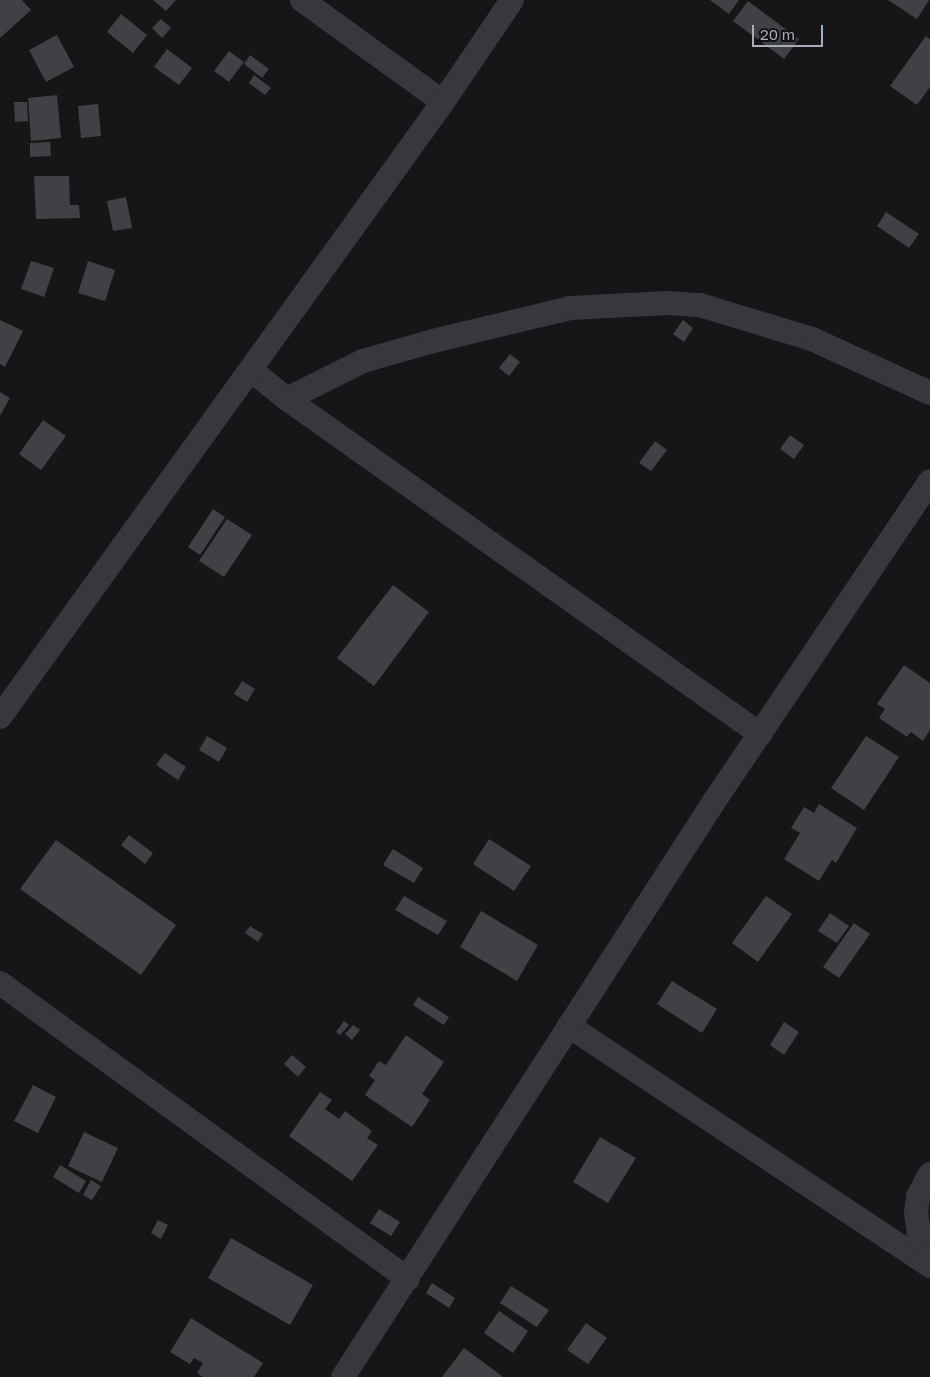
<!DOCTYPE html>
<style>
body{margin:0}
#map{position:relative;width:930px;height:1377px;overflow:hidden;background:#161618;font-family:"Golos Text",sans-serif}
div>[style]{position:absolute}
.building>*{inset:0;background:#404145}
.minor>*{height:24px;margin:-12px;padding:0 12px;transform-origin:12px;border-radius:12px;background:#37383d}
span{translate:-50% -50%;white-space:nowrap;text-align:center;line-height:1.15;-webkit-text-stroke:4px #111113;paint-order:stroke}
.scale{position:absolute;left:752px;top:25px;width:71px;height:22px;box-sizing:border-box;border:2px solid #a8adb8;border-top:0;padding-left:6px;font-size:15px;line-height:18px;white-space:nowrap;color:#a8adb8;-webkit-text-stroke:4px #111113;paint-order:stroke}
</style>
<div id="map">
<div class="building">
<i style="clip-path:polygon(0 0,22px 0,31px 10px,0 38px)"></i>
<i style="clip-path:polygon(153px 0,176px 0,166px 11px)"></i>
<i style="clip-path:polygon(710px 0,739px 0,729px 14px)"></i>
<i style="clip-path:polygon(888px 0,929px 0,917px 19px)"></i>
<i style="clip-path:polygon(748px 1px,799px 39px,784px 59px,733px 21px)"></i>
<i style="clip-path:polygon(121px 14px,147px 35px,133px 53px,107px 32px)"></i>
<i style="clip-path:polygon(161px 19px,171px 28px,162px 38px,152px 28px)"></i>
<i style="clip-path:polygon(57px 35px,74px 67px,46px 82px,29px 50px)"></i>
<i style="clip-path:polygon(926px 36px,930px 39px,930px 87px,917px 105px,890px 86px)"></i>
<i style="clip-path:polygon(167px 49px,192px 68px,179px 85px,154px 67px)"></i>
<i style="clip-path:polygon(229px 51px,244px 62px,229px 82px,214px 71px)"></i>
<i style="clip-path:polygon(250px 55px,269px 69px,262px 78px,244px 64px)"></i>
<i style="clip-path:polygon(254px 75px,271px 88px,265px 95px,249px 83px)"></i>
<i style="clip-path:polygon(57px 95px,61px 138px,31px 141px,28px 98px)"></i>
<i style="clip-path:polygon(14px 102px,27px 102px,28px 121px,15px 122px)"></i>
<i style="clip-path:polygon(98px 104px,101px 136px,81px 138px,78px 106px)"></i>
<i style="clip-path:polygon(50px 142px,51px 156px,30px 157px,30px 143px)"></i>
<i style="clip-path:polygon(34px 176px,69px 176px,70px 205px,79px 205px,80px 218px,36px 219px)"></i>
<i style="clip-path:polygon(126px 197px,132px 228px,113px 231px,107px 201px)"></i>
<i style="clip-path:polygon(886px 212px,919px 234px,909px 248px,877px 226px)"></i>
<i style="clip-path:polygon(31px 261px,54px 268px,44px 297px,21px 289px)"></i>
<i style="clip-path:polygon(88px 261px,115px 270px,105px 301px,78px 293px)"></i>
<i style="clip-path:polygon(0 320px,23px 331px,5px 367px,0 364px)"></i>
<i style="clip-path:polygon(683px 320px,693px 328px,684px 342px,673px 334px)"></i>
<i style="clip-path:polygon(510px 354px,520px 362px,509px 376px,499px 368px)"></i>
<i style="clip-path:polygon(0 392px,10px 398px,0 416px)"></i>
<i style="clip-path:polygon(43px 420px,66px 436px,41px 470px,19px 454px)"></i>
<i style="clip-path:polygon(790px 435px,804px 445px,794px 459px,780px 449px)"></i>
<i style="clip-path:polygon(655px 441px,667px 450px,651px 471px,639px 463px)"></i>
<i style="clip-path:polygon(213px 509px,225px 517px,200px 555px,188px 547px)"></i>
<i style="clip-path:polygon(227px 519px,252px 535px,224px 577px,199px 561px)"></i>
<i style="clip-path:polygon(393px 585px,429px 612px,374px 686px,337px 658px)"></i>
<i style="clip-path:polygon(904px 665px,930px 683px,930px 730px,923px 741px,911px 732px,907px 737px,879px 718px,885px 709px,877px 704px)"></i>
<i style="clip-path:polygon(242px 681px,255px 689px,247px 702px,234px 694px)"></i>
<i style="clip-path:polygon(207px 736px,227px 748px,219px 762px,199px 750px)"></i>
<i style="clip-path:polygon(866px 736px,899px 757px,864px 810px,831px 788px)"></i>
<i style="clip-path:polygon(165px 753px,186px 767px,178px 780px,156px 765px)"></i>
<i style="clip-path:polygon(819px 804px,857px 828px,836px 863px,832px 860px,819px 881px,784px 859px,800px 833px,791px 828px,804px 807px,814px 813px)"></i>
<i style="clip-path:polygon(129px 835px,153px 853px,145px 864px,121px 845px)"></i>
<i style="clip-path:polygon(489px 839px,531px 866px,514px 891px,473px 864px)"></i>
<i style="clip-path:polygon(56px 840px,176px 925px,141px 975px,20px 889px)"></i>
<i style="clip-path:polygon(393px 849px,423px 868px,414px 883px,383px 865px)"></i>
<i style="clip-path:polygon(404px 896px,447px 921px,438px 935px,395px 910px)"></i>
<i style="clip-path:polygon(766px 896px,792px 914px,758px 962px,732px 943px)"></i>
<i style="clip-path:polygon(481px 911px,538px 945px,517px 981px,460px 947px)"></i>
<i style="clip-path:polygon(830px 913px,849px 926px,837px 943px,818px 931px)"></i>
<i style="clip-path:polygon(854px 923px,870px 934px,839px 978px,823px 967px)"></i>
<i style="clip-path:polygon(250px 926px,263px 934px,258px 942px,245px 933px)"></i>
<i style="clip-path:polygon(672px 981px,717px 1009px,702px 1033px,657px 1004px)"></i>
<i style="clip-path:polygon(418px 997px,449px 1017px,444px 1025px,413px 1005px)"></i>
<i style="clip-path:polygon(344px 1021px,349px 1025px,340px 1035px,336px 1032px)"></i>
<i style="clip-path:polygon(784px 1022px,799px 1032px,784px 1055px,770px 1045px)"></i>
<i style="clip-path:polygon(353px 1025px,360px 1030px,352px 1040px,345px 1034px)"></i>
<i style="clip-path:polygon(406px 1035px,444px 1062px,422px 1094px,430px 1100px,412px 1127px,365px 1095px,375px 1080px,369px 1076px,379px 1061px,386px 1065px)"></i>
<i style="clip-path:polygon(292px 1055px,306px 1067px,298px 1077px,284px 1064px)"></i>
<i style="clip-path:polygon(33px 1085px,56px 1097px,38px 1133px,14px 1121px)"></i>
<i style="clip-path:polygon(320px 1092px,332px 1100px,325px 1109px,339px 1119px,345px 1111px,372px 1131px,367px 1138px,378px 1145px,352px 1181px,289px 1136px)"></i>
<i style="clip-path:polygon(84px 1132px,118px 1148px,102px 1182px,68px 1166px)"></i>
<i style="clip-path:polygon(600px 1137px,636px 1158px,608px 1203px,573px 1182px)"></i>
<i style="clip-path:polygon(60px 1165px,86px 1181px,79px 1193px,53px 1177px)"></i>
<i style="clip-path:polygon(91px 1180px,101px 1186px,92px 1200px,83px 1195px)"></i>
<i style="clip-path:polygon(379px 1209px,400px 1222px,391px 1236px,370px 1223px)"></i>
<i style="clip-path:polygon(158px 1220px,168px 1225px,161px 1239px,151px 1233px)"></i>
<i style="clip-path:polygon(231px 1238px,313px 1285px,290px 1325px,208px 1278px)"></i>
<i style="clip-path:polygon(432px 1283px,455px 1298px,449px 1308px,426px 1293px)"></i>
<i style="clip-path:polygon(511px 1286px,549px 1310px,537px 1327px,500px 1303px)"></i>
<i style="clip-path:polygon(499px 1311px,528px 1331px,513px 1353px,484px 1333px)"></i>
<i style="clip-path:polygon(191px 1318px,263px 1363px,254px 1377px,203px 1377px,197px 1373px,203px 1363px,194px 1358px,190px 1364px,170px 1352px)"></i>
<i style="clip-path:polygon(586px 1323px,607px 1338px,588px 1364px,567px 1350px)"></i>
<i style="clip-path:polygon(464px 1348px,503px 1377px,442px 1377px)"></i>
</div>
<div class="minor">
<i style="left:302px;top:0;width:174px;rotate:35.9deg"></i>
<i style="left:251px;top:370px;width:46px;rotate:38.9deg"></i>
<i style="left:287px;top:399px;width:580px;rotate:35.31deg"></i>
<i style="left:287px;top:399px;width:85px;rotate:-26.6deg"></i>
<i style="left:363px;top:361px;width:73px;rotate:-15.9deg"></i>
<i style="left:433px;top:341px;width:141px;rotate:-13.5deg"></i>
<i style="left:570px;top:308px;width:98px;rotate:-2.9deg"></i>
<i style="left:668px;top:303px;width:32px;rotate:4deg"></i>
<i style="left:700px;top:305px;width:117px;rotate:16.9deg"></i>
<i style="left:812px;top:339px;width:130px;rotate:24.6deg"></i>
<i style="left:0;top:717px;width:758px;rotate:-54.23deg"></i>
<i style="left:443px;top:102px;width:123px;rotate:-55.9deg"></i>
<i style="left:0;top:983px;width:504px;rotate:35.96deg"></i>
<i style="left:569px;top:1026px;width:433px;rotate:33.6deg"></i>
<i style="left:930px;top:1266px;width:32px;rotate:-110deg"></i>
<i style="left:919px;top:1236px;width:23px;rotate:-97deg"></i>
<i style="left:916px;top:1213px;width:17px;rotate:-83deg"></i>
<i style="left:918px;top:1196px;width:25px;rotate:-61deg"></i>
<i style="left:343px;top:1377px;width:683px;rotate:-57.19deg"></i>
<i style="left:713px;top:803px;width:388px;rotate:-56deg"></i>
</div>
<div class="scale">20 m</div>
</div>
